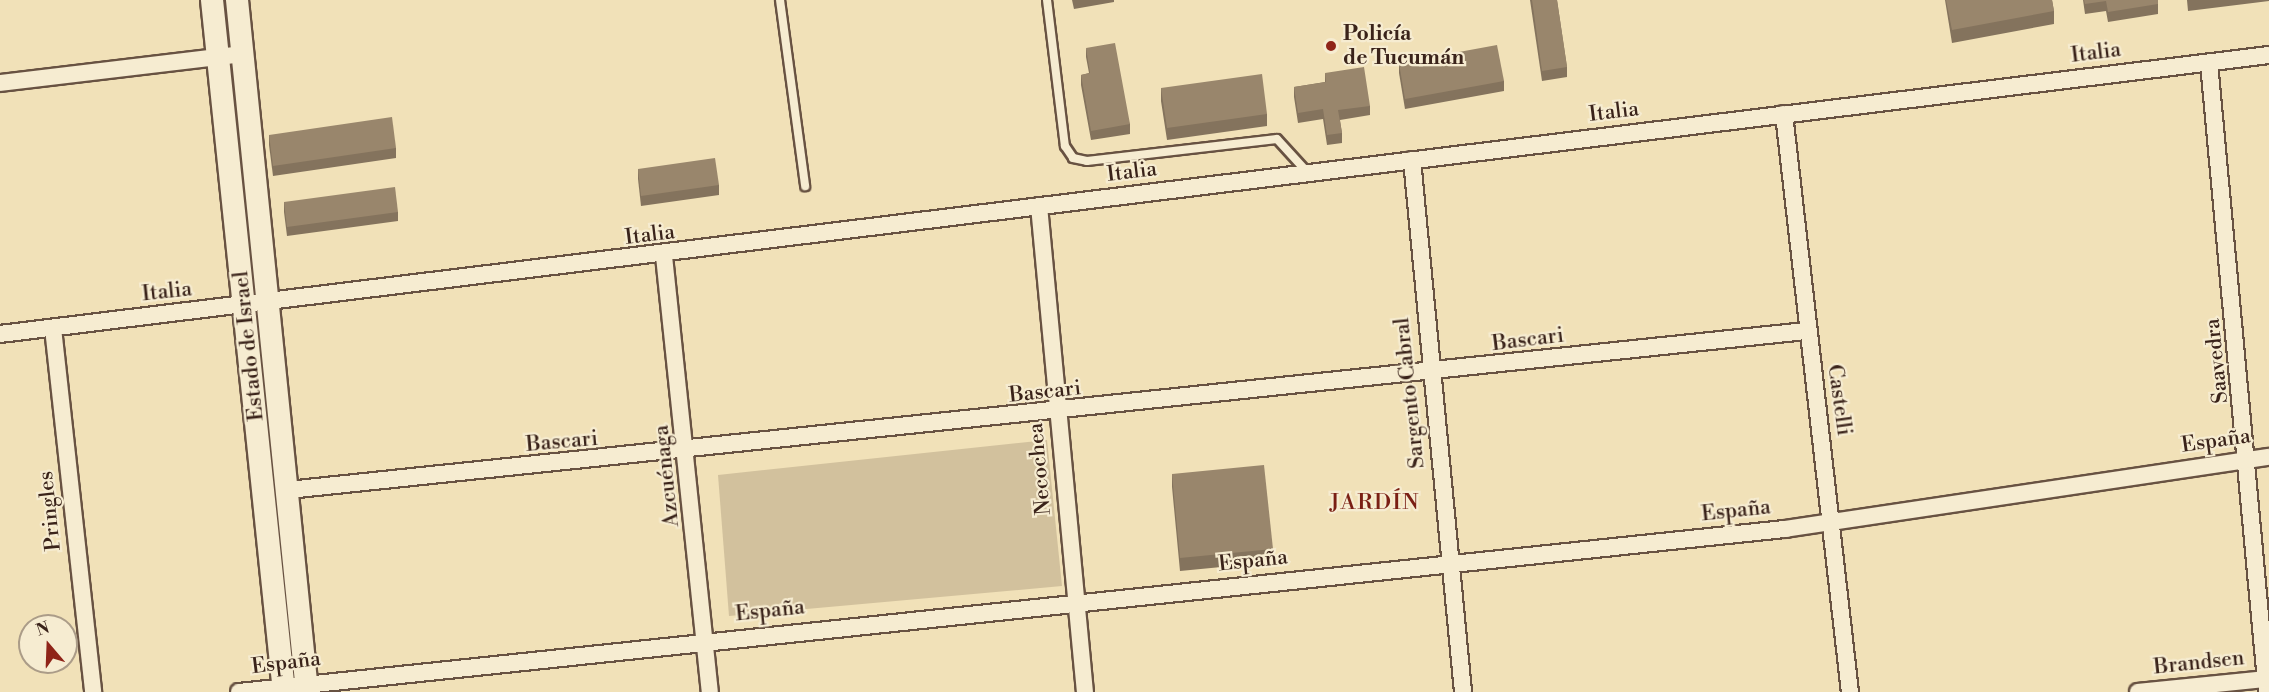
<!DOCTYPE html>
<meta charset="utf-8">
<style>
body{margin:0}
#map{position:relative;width:2269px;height:692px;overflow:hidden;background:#f1e1b8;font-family:"Libre Bodoni",serif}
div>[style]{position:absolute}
.green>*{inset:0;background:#d2c19d}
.roads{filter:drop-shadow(2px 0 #685242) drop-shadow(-2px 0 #685242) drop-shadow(0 2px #685242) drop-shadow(0 -2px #685242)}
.service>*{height:8px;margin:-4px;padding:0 4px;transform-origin:4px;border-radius:4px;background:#f6ecd1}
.minor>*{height:16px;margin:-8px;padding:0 8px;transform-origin:8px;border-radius:8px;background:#f6ecd1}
.secondary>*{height:22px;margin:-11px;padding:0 11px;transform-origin:11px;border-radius:11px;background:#f6ecd1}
.wall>*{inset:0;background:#84735d}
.building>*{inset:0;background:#99866c}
.dots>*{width:16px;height:16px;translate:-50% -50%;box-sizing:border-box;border:3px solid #f6ecd1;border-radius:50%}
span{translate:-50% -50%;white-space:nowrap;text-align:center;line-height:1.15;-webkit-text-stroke:4.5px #f6ecd1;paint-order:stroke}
.poi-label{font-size:21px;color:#3a231a;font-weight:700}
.left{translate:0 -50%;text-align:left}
.street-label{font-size:21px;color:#3a231a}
.neighbourhood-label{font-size:22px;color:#7a1f14;letter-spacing:1.5px}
.north{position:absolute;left:18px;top:614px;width:60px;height:60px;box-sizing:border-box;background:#f6ecd1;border:2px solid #ab9c88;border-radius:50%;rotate:341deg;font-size:16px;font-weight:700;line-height:24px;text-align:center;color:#3a231a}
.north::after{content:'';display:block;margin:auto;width:21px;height:27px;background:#8f2418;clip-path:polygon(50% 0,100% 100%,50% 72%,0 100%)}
</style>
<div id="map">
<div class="green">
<i style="clip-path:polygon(1047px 440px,1062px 586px,729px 616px,718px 475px)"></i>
</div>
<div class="roads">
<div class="service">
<i style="left:780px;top:0;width:188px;rotate:82.3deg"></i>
<i style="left:1047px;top:0;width:147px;rotate:83deg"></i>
<i style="left:1065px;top:146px;width:14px;rotate:56deg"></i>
<i style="left:1073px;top:158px;width:14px;rotate:12deg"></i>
<i style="left:1087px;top:161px;width:191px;rotate:-6.6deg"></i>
<i style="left:1277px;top:139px;width:46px;rotate:47.6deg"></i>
</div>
<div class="minor">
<i style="left:2209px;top:63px;width:632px;rotate:84.73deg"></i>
<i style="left:0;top:83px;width:245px;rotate:-6.8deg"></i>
<i style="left:1784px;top:114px;width:582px;rotate:83.49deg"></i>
<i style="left:1412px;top:160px;width:534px;rotate:84.52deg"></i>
<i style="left:1039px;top:206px;width:488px;rotate:84.6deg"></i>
<i style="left:664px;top:256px;width:438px;rotate:84deg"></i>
<i style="left:53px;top:328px;width:366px;rotate:83.7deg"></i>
<i style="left:0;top:334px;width:2286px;rotate:-7.01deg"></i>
<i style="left:288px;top:490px;width:1527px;rotate:-5.98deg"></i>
<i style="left:239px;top:692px;width:1555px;rotate:-6.02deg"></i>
<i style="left:1785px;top:529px;width:489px;rotate:-8.5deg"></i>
<i style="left:2138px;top:692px;width:129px;rotate:-5.8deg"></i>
</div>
<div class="secondary">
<i style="left:212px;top:0;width:696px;rotate:84.06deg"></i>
<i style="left:237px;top:0;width:696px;rotate:84.22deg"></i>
</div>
</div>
<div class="wall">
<i style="clip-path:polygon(1072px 0,1114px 0,1114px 2px,1074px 9px)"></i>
<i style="clip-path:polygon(1530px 0,1557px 0,1567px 67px,1567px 77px,1542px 81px)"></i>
<i style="clip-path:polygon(1945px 0,2052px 0,2054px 11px,2054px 24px,1952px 43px)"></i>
<i style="clip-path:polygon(2083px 0,2158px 0,2158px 14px,2108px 22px,2106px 11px,2085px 14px)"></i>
<i style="clip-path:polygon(2187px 0,2269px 0,2269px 1px,2188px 11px)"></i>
<i style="clip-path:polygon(1086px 48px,1130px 124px,1130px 134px,1091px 140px,1081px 85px,1081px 75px,1089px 73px,1086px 57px)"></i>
<i style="clip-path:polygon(1399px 63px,1504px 81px,1504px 91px,1405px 109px,1399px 73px)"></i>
<i style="clip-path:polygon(1325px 73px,1370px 106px,1370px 115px,1340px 120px,1342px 133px,1342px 143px,1327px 145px,1323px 119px,1298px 123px,1294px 97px,1294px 87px,1325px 82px)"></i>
<i style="clip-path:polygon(1161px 88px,1267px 114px,1267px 126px,1167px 140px,1161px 101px)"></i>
<i style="clip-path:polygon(269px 135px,396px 148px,396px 158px,273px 176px,269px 145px)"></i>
<i style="clip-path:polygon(638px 169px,719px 185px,719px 195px,641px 206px,638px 179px)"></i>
<i style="clip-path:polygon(284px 202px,398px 212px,398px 221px,287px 236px,284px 212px)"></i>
<i style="clip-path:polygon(1172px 474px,1273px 549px,1273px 562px,1180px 571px,1172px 487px)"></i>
</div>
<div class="building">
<i style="clip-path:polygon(1532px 0,1557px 0,1567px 67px,1542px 71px)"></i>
<i style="clip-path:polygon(1946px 0,2052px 0,2054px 11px,1952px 30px)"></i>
<i style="clip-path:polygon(2084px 0,2158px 0,2158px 4px,2108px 12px,2106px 1px,2085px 4px)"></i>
<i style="clip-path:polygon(1115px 43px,1130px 124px,1091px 131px,1081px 75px,1090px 73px,1086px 48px)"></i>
<i style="clip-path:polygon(1497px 45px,1504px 81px,1405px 99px,1399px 63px)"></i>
<i style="clip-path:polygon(1364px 67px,1370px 106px,1338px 110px,1342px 133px,1327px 135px,1323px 109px,1298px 113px,1294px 87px,1326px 82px,1325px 73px)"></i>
<i style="clip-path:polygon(1262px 74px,1267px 114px,1167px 128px,1161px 88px)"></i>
<i style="clip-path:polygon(392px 117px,396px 148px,273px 166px,269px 135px)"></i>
<i style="clip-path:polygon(715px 158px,719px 185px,641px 196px,638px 169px)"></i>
<i style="clip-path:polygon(395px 187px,398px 212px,287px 227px,284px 202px)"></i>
<i style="clip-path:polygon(1264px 465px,1273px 549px,1180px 558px,1172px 474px)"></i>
</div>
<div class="dots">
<i style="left:1331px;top:46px;background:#8f2418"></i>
</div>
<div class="poi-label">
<span class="left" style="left:1343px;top:46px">Policía<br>de Tucumán</span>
</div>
<div class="street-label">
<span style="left:2096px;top:53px;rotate:-7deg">Italia</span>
<span style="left:1614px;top:112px;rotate:-7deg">Italia</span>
<span style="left:1132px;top:172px;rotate:-7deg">Italia</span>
<span style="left:650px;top:235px;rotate:-7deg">Italia</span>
<span style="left:167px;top:292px;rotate:-6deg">Italia</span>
<span style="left:1528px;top:340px;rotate:-7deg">Bascari</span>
<span style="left:249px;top:346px;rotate:-96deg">Estado de Israel</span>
<span style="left:2217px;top:361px;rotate:-96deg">Saavedra</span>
<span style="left:1045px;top:392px;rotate:-6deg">Bascari</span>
<span style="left:1410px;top:393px;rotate:-96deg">Sargento Cabral</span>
<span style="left:1839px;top:400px;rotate:82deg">Castelli</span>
<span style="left:2216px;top:441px;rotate:-8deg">España</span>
<span style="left:562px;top:442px;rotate:-5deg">Bascari</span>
<span style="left:1040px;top:469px;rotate:-95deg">Necochea</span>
<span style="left:667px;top:476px;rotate:-96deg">Azcuénaga</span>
<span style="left:50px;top:511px;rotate:-96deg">Pringles</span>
<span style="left:1736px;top:511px;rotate:-6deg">España</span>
<span style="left:1253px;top:561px;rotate:-6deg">España</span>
<span style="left:770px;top:611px;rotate:-6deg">España</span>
<span style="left:286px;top:663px;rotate:-7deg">España</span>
<span style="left:2199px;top:663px;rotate:-6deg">Brandsen</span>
</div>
<div class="neighbourhood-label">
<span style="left:1375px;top:503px">JARDÍN</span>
</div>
<div class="north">N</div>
</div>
